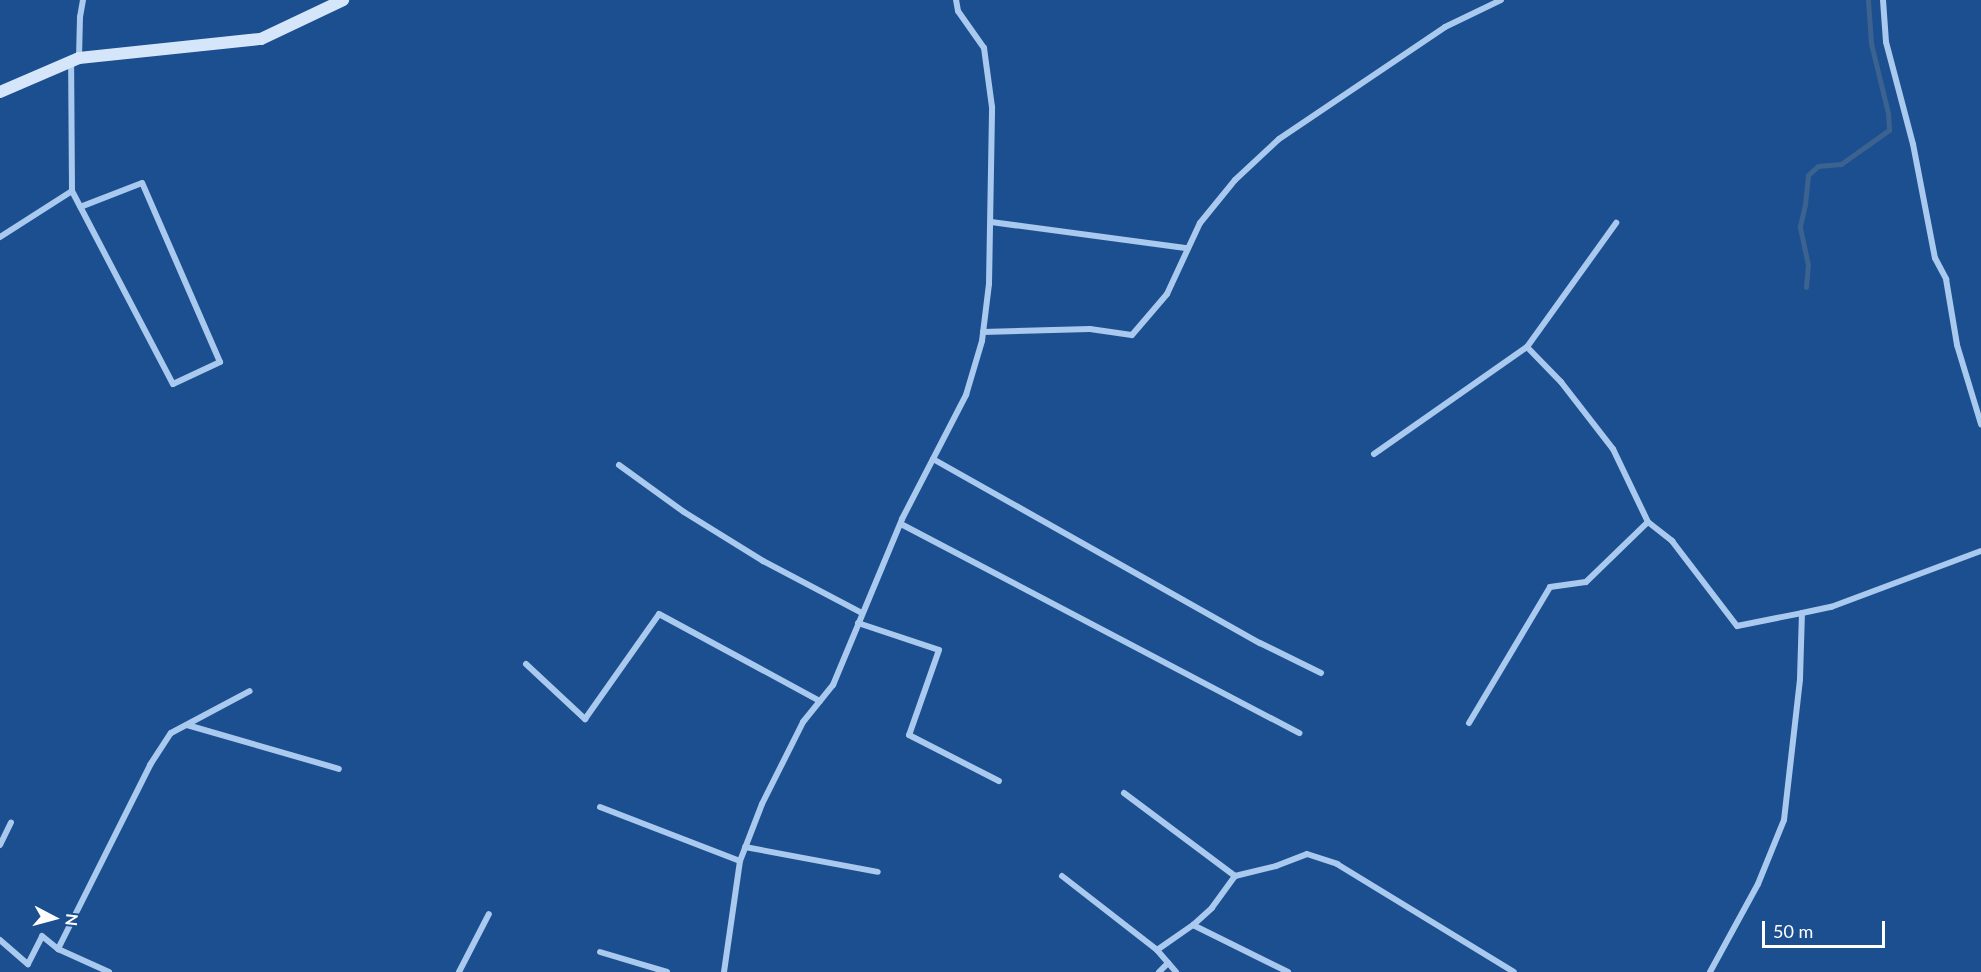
<!DOCTYPE html>
<style>
body{margin:0}
#map{position:relative;width:1981px;height:972px;overflow:hidden;background:#1b4f8f;font-family:Lato,sans-serif}
div>[style]{position:absolute}
.stream>*{height:5px;margin:-2.5px;padding:0 2.5px;transform-origin:2.5px;border-radius:2.5px;background:#3c6290}
.street>*{height:6px;margin:-3px;padding:0 3px;transform-origin:3px;border-radius:3px;background:#a9c9ee}
.secondary>*{height:12px;margin:-6px;padding:0 6px;transform-origin:6px;border-radius:6px;background:#d6e6fa}
span{translate:-50% -50%;white-space:nowrap;text-align:center;line-height:1.15;-webkit-text-stroke:4.5px #1b4f8f;paint-order:stroke}
.north{position:absolute;left:24px;top:888px;width:60px;height:60px;-webkit-text-stroke:4px #1b4f8f;paint-order:stroke;rotate:96deg;font-size:16px;font-weight:700;line-height:24px;text-align:center;color:#fff}
.north::after{content:'';display:block;margin:auto;width:21px;height:27px;background:#fff;clip-path:polygon(50% 0,100% 100%,50% 72%,0 100%)}
.scale{position:absolute;left:1762px;top:921px;width:123px;height:27px;box-sizing:border-box;border:3px solid #fff;border-top:0;padding-left:8px;font-size:18px;line-height:21px;white-space:nowrap;color:#fff;-webkit-text-stroke:4px #1b4f8f;paint-order:stroke}
</style>
<div id="map">
<div class="stream">
<i style="left:1806px;top:287px;width:22px;rotate:-85deg"></i>
<i style="left:1808px;top:265px;width:40px;rotate:-102deg"></i>
<i style="left:1800px;top:226px;width:23px;rotate:-77deg"></i>
<i style="left:1805px;top:204px;width:29px;rotate:-84deg"></i>
<i style="left:1808px;top:175px;width:13px;rotate:-42deg"></i>
<i style="left:1818px;top:166px;width:23px;rotate:-5deg"></i>
<i style="left:1841px;top:164px;width:59px;rotate:-35.3deg"></i>
<i style="left:1889px;top:130px;width:17px;rotate:-93deg"></i>
<i style="left:1888px;top:113px;width:72px;rotate:-103.7deg"></i>
<i style="left:1871px;top:43px;width:43px;rotate:-94deg"></i>
</div>
<div class="street">
<i style="left:1883px;top:0;width:42px;rotate:85.9deg"></i>
<i style="left:1886px;top:42px;width:106px;rotate:75.2deg"></i>
<i style="left:1913px;top:144px;width:116px;rotate:79.1deg"></i>
<i style="left:1935px;top:258px;width:24px;rotate:62deg"></i>
<i style="left:1946px;top:279px;width:67px;rotate:80.5deg"></i>
<i style="left:1957px;top:345px;width:83px;rotate:73.1deg"></i>
<i style="left:79px;top:58px;width:41px;rotate:-88.6deg"></i>
<i style="left:80px;top:17px;width:17px;rotate:-80deg"></i>
<i style="left:72px;top:191px;width:218px;rotate:62.4deg"></i>
<i style="left:173px;top:384px;width:52px;rotate:-25.1deg"></i>
<i style="left:220px;top:362px;width:195px;rotate:-113.5deg"></i>
<i style="left:142px;top:183px;width:66px;rotate:158.8deg"></i>
<i style="left:991px;top:222px;width:198px;rotate:7.6deg"></i>
<i style="left:0;top:237px;width:85px;rotate:-32.6deg"></i>
<i style="left:72px;top:191px;width:128px;rotate:-90.4deg"></i>
<i style="left:983px;top:332px;width:107px;rotate:-1.6deg"></i>
<i style="left:1090px;top:329px;width:42px;rotate:8.1deg"></i>
<i style="left:1132px;top:335px;width:54px;rotate:-49.5deg"></i>
<i style="left:1167px;top:294px;width:78px;rotate:-65.1deg"></i>
<i style="left:1200px;top:223px;width:55px;rotate:-50.9deg"></i>
<i style="left:1235px;top:180px;width:60px;rotate:-43deg"></i>
<i style="left:1279px;top:139px;width:200px;rotate:-34deg"></i>
<i style="left:1445px;top:27px;width:62px;rotate:-25.7deg"></i>
<i style="left:1527px;top:347px;width:49px;rotate:45.8deg"></i>
<i style="left:1561px;top:382px;width:85px;rotate:52.2deg"></i>
<i style="left:1613px;top:449px;width:81px;rotate:64.4deg"></i>
<i style="left:1648px;top:522px;width:31px;rotate:38deg"></i>
<i style="left:1672px;top:541px;width:107px;rotate:52.6deg"></i>
<i style="left:1737px;top:626px;width:66px;rotate:-11.3deg"></i>
<i style="left:1374px;top:454px;width:187px;rotate:-35deg"></i>
<i style="left:1527px;top:347px;width:153px;rotate:-54.3deg"></i>
<i style="left:933px;top:459px;width:375px;rotate:29.4deg"></i>
<i style="left:1260px;top:643px;width:68px;rotate:26.2deg"></i>
<i style="left:619px;top:465px;width:80px;rotate:35.9deg"></i>
<i style="left:684px;top:512px;width:93px;rotate:31.8deg"></i>
<i style="left:763px;top:561px;width:112px;rotate:27.7deg"></i>
<i style="left:901px;top:524px;width:450px;rotate:27.7deg"></i>
<i style="left:858px;top:623px;width:85px;rotate:18.4deg"></i>
<i style="left:939px;top:650px;width:90px;rotate:109.4deg"></i>
<i style="left:909px;top:735px;width:101px;rotate:27.1deg"></i>
<i style="left:526px;top:664px;width:81px;rotate:43deg"></i>
<i style="left:585px;top:719px;width:128px;rotate:-54.8deg"></i>
<i style="left:659px;top:614px;width:183px;rotate:28.4deg"></i>
<i style="left:1469px;top:723px;width:158px;rotate:-59.2deg"></i>
<i style="left:1550px;top:587px;width:36px;rotate:-8deg"></i>
<i style="left:1586px;top:582px;width:86px;rotate:-44.1deg"></i>
<i style="left:187px;top:725px;width:158px;rotate:16.1deg"></i>
<i style="left:1124px;top:793px;width:139px;rotate:36.8deg"></i>
<i style="left:1235px;top:876px;width:39px;rotate:126deg"></i>
<i style="left:1212px;top:908px;width:25px;rotate:138deg"></i>
<i style="left:600px;top:807px;width:150px;rotate:21.1deg"></i>
<i style="left:0;top:845px;width:25px;rotate:-64deg"></i>
<i style="left:745px;top:847px;width:135px;rotate:10.6deg"></i>
<i style="left:1062px;top:876px;width:120px;rotate:37.9deg"></i>
<i style="left:1157px;top:950px;width:29px;rotate:49deg"></i>
<i style="left:1235px;top:876px;width:42px;rotate:-13.7deg"></i>
<i style="left:1276px;top:866px;width:33px;rotate:-21deg"></i>
<i style="left:1307px;top:854px;width:32px;rotate:18deg"></i>
<i style="left:1337px;top:864px;width:207px;rotate:31.4deg"></i>
<i style="left:0;top:940px;width:37px;rotate:41deg"></i>
<i style="left:28px;top:964px;width:31px;rotate:-63deg"></i>
<i style="left:42px;top:936px;width:21px;rotate:39deg"></i>
<i style="left:58px;top:949px;width:56px;rotate:24.3deg"></i>
<i style="left:58px;top:949px;width:206px;rotate:-63.4deg"></i>
<i style="left:150px;top:765px;width:38px;rotate:-57deg"></i>
<i style="left:171px;top:733px;width:89px;rotate:-28deg"></i>
<i style="left:1157px;top:950px;width:44px;rotate:-34.8deg"></i>
<i style="left:1193px;top:925px;width:106px;rotate:26.3deg"></i>
<i style="left:600px;top:952px;width:70px;rotate:16.6deg"></i>
<i style="left:459px;top:972px;width:65px;rotate:-62.7deg"></i>
<i style="left:724px;top:972px;width:112px;rotate:-81.8deg"></i>
<i style="left:740px;top:861px;width:61px;rotate:-68.9deg"></i>
<i style="left:762px;top:804px;width:92px;rotate:-63.4deg"></i>
<i style="left:803px;top:722px;width:48px;rotate:-51deg"></i>
<i style="left:833px;top:685px;width:180px;rotate:-67.4deg"></i>
<i style="left:902px;top:519px;width:140px;rotate:-62.7deg"></i>
<i style="left:966px;top:395px;width:56px;rotate:-73.5deg"></i>
<i style="left:982px;top:341px;width:57px;rotate:-83deg"></i>
<i style="left:989px;top:284px;width:177px;rotate:-89deg"></i>
<i style="left:992px;top:107px;width:60px;rotate:-97.7deg"></i>
<i style="left:984px;top:48px;width:45px;rotate:-125.1deg"></i>
<i style="left:958px;top:11px;width:11px;rotate:-100deg"></i>
<i style="left:1159px;top:972px;width:13px;rotate:-45deg"></i>
<i style="left:1710px;top:972px;width:100px;rotate:-61.4deg"></i>
<i style="left:1758px;top:884px;width:69px;rotate:-67.9deg"></i>
<i style="left:1784px;top:820px;width:142px;rotate:-83.5deg"></i>
<i style="left:1800px;top:679px;width:66px;rotate:-88.3deg"></i>
<i style="left:1802px;top:613px;width:30px;rotate:-12deg"></i>
<i style="left:1831px;top:607px;width:160px;rotate:-20.5deg"></i>
</div>
<div class="secondary">
<i style="left:0;top:92px;width:86px;rotate:-23.3deg"></i>
<i style="left:79px;top:58px;width:183px;rotate:-6deg"></i>
<i style="left:261px;top:39px;width:91px;rotate:-25.4deg"></i>
</div>
<div class="north">N</div>
<div class="scale">50 m</div>
</div>
